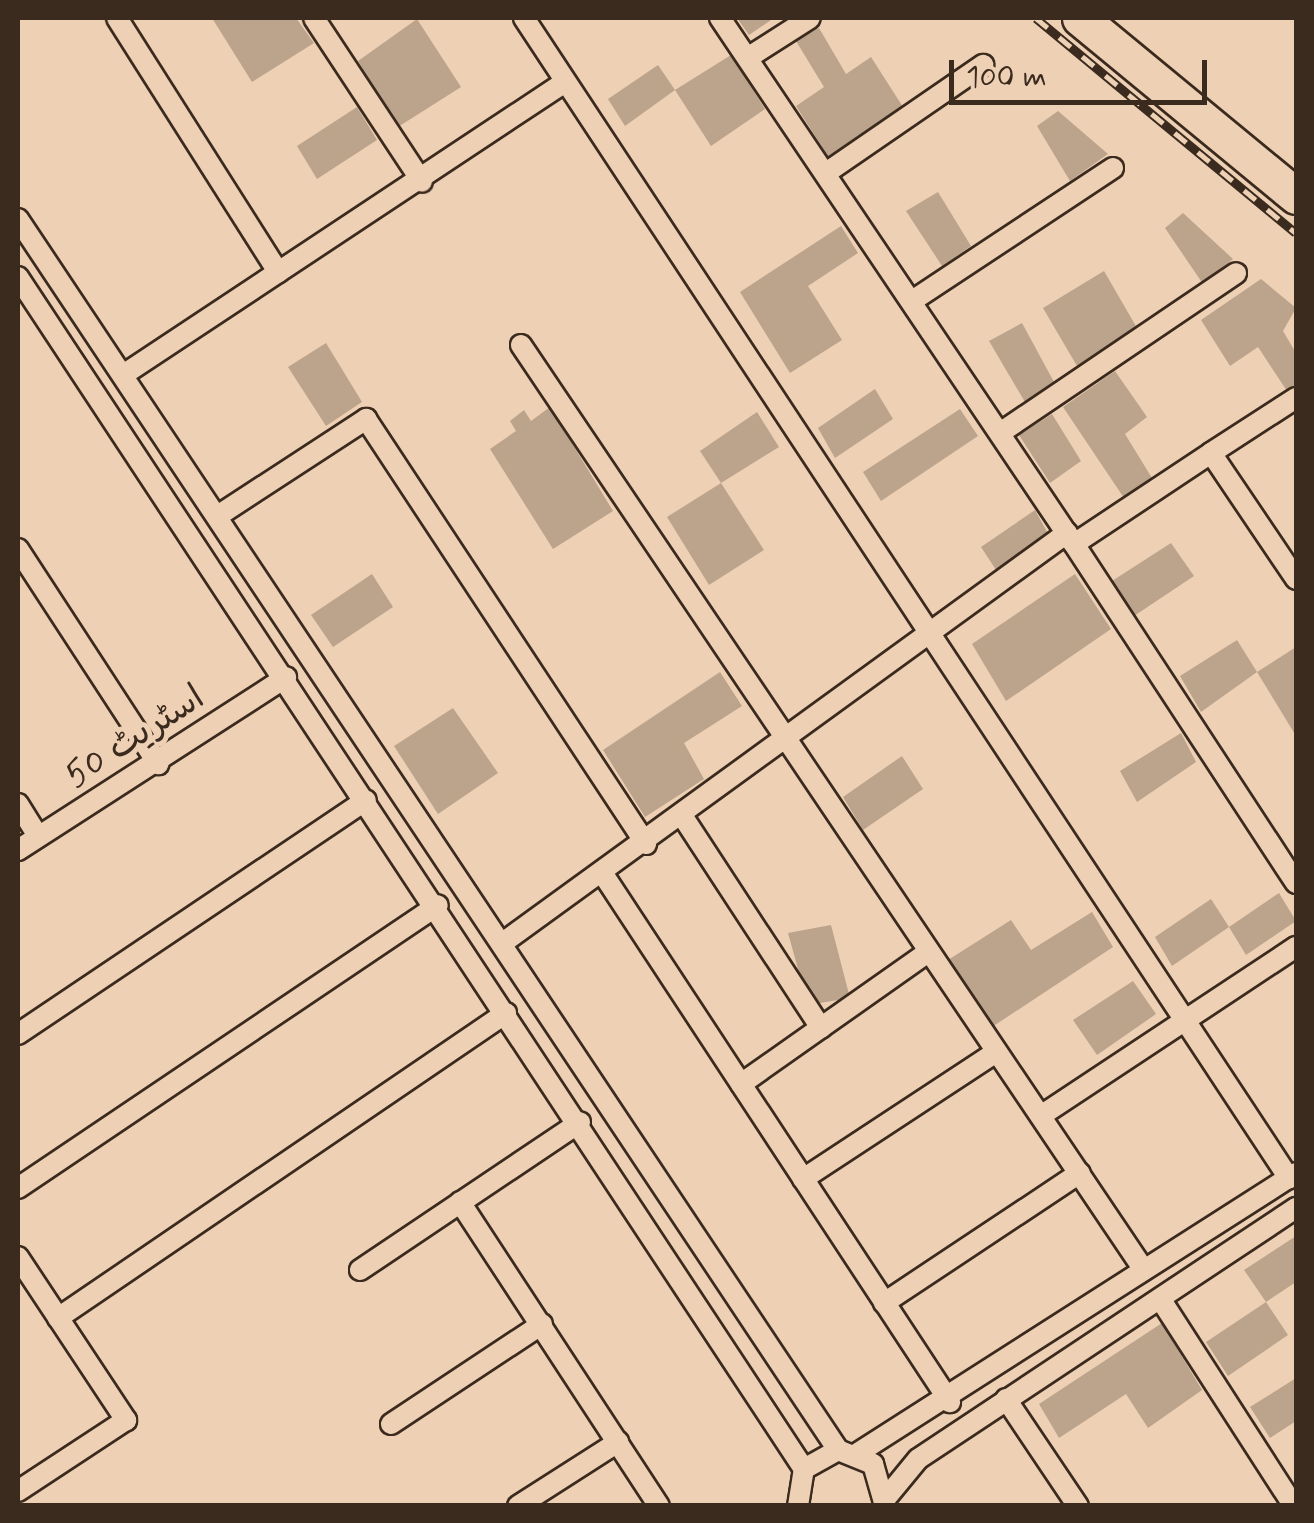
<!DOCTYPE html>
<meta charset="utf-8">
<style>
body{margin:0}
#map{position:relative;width:1314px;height:1523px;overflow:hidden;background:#eed1b5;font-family:Mynerve,"Playpen Sans Arabic",sans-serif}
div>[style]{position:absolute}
.building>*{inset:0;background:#bca38b}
.roads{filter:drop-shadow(2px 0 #3b2a1e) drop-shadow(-2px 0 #3b2a1e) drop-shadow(0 2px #3b2a1e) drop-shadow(0 -2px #3b2a1e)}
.minor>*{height:20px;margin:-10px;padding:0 10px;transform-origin:10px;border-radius:10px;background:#eed1b5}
.trunk>*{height:35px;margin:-17.5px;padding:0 17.5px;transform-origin:17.5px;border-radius:17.5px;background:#eed1b5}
.rail>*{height:9px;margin-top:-4.5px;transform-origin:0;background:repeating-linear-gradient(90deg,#eed1b5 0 15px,#3b2a1e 0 30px);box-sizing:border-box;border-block:2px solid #3b2a1e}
span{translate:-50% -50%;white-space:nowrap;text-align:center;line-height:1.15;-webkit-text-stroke:10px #eed1b5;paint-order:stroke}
.street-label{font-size:35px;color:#3b2a1e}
.frame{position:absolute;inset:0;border:20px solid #3b2a1e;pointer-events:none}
.scale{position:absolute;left:949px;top:60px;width:258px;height:45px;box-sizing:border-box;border:5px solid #3b2a1e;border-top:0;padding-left:12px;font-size:30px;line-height:35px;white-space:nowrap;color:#3b2a1e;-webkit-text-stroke:8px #eed1b5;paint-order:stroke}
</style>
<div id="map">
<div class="building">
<i style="clip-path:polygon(212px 18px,296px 18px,314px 43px,252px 82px)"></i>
<i style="clip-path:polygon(737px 18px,774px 18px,749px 35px)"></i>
<i style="clip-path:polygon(417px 19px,461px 87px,398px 127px,358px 61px)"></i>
<i style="clip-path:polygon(819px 28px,846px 74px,871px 57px,903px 107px,829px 158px,796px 106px,824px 87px,796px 41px)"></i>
<i style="clip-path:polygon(731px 55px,765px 109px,711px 146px,675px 90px)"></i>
<i style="clip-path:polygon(658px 65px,675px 90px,625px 126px,608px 99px)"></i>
<i style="clip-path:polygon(357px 107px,377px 140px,317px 179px,297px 146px)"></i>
<i style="clip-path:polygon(1058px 111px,1108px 154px,1070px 181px,1037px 126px)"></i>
<i style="clip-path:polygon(938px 192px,971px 246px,942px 266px,906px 211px)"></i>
<i style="clip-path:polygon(1183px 213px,1233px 259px,1203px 284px,1165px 228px)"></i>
<i style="clip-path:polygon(841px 226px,858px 253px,808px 286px,842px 340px,790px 373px,740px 292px)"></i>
<i style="clip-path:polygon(1104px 271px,1137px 328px,1077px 366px,1043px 308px)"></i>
<i style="clip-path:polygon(1261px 279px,1296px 308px,1283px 331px,1296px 353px,1296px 385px,1287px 391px,1258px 347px,1230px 366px,1201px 320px)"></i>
<i style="clip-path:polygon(1022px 323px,1054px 382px,1025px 402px,989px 341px)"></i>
<i style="clip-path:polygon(326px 343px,362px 402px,326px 426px,288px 367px)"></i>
<i style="clip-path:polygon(1115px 371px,1147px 417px,1125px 434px,1152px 478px,1124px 498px,1063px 407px)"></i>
<i style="clip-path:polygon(875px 389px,893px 419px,835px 458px,818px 428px)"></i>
<i style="clip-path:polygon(550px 407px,613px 511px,553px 549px,490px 449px,516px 431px,510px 421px,524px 410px,531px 421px)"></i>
<i style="clip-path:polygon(960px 409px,978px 436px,881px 501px,863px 472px)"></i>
<i style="clip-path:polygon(757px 412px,779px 447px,721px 483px,700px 451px)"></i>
<i style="clip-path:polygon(1052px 414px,1081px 461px,1050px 483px,1019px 435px)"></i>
<i style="clip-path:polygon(721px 483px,764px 550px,709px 585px,667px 517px)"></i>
<i style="clip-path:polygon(1035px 510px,1051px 539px,998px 573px,981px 547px)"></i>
<i style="clip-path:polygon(1171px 543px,1194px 576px,1134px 616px,1112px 581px)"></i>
<i style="clip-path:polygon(372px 574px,393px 607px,333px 647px,311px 615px)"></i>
<i style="clip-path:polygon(1075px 574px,1111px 629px,1006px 701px,972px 644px)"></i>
<i style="clip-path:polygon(1237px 640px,1257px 672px,1201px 712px,1180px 676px)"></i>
<i style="clip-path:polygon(1296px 647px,1296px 736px,1257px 672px)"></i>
<i style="clip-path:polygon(720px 672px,742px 706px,684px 743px,704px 779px,645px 817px,603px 750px)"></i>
<i style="clip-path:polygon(453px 708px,498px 773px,438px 814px,394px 746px)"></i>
<i style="clip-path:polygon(1181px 733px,1196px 762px,1137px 802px,1120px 771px)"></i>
<i style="clip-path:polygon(902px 756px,923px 789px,863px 830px,843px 797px)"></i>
<i style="clip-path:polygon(1279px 893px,1296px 921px,1246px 955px,1229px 927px)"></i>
<i style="clip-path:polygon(1211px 899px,1229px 927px,1172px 966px,1155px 937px)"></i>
<i style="clip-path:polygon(1092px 912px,1113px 947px,992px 1027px,948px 960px,1011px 920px,1031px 950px)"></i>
<i style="clip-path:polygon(831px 925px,850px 998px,808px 1005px,788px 933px)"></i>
<i style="clip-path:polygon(1133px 981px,1156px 1014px,1097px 1055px,1073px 1020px)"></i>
<i style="clip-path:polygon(1296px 1236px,1296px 1282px,1266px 1302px,1244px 1270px)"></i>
<i style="clip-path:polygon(1266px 1302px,1288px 1335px,1228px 1376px,1206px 1342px)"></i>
<i style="clip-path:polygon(1162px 1323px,1202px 1390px,1148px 1428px,1126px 1394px,1059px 1438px,1039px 1404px)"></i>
<i style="clip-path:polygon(1296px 1378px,1296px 1421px,1270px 1438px,1250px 1407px)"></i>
</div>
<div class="roads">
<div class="minor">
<i style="left:117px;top:18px;width:301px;rotate:57.6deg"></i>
<i style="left:314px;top:18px;width:196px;rotate:56.6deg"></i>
<i style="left:524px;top:18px;width:1390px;rotate:56.6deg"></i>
<i style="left:720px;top:18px;width:633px;rotate:56.08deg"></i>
<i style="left:749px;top:57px;width:72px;rotate:-32.6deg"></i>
<i style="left:826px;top:173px;width:191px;rotate:-34.5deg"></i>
<i style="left:18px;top:219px;width:1479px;rotate:56.33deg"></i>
<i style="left:18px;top:277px;width:1428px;rotate:56.6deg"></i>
<i style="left:912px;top:301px;width:241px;rotate:-33.5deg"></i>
<i style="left:521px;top:345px;width:1115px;rotate:56.04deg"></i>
<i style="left:126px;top:373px;width:527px;rotate:-33.54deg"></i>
<i style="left:1000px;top:433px;width:285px;rotate:-34.1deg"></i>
<i style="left:1211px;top:453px;width:101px;rotate:-32.9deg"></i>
<i style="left:219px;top:515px;width:176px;rotate:-33.1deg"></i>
<i style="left:366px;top:419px;width:509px;rotate:56.62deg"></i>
<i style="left:18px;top:549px;width:257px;rotate:56.9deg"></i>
<i style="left:1296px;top:579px;width:152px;rotate:-124deg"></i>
<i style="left:1211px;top:453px;width:164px;rotate:146.4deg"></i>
<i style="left:1074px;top:544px;width:405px;rotate:56.8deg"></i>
<i style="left:18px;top:804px;width:38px;rotate:58deg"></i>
<i style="left:683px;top:817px;width:252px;rotate:56.8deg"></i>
<i style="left:18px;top:850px;width:319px;rotate:-32.8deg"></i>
<i style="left:603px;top:874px;width:632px;rotate:56.69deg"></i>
<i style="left:504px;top:942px;width:696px;rotate:-36deg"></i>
<i style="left:18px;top:1034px;width:419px;rotate:-33.9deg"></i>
<i style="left:741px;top:1084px;width:228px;rotate:-35.2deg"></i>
<i style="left:1042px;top:1115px;width:305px;rotate:-33.5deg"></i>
<i style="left:803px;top:1179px;width:230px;rotate:-33.3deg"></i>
<i style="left:18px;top:1188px;width:506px;rotate:-33.97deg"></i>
<i style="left:460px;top:1202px;width:363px;rotate:56.8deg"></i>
<i style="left:18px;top:1257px;width:196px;rotate:56.5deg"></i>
<i style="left:126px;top:1420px;width:129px;rotate:146.7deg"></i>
<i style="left:360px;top:1270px;width:265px;rotate:-33.9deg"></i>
<i style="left:1161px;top:1300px;width:245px;rotate:57.2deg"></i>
<i style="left:884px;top:1303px;width:235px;rotate:-33.6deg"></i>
<i style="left:58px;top:1318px;width:542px;rotate:-34.25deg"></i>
<i style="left:1006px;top:1399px;width:129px;rotate:56.1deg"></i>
<i style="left:391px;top:1424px;width:181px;rotate:-33.5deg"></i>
<i style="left:858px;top:1453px;width:520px;rotate:-32.59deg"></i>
<i style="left:886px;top:1498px;width:50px;rotate:-50.6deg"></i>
<i style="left:918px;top:1459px;width:454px;rotate:-33.6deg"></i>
<i style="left:518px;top:1506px;width:119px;rotate:-32.6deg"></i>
<i style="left:798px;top:1506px;width:37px;rotate:-81deg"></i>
<i style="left:804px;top:1469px;width:39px;rotate:-29deg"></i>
<i style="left:838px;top:1450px;width:38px;rotate:22deg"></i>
<i style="left:873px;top:1464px;width:40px;rotate:74deg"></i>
</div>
<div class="trunk">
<i style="left:1080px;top:18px;width:280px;rotate:39.5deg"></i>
</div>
</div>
<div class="rail">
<i style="left:1036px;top:18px;width:337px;rotate:39.6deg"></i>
</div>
<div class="street-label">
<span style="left:135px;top:737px;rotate:-33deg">اسٹریٹ 50</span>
</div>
<div class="frame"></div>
<div class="scale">100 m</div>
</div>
